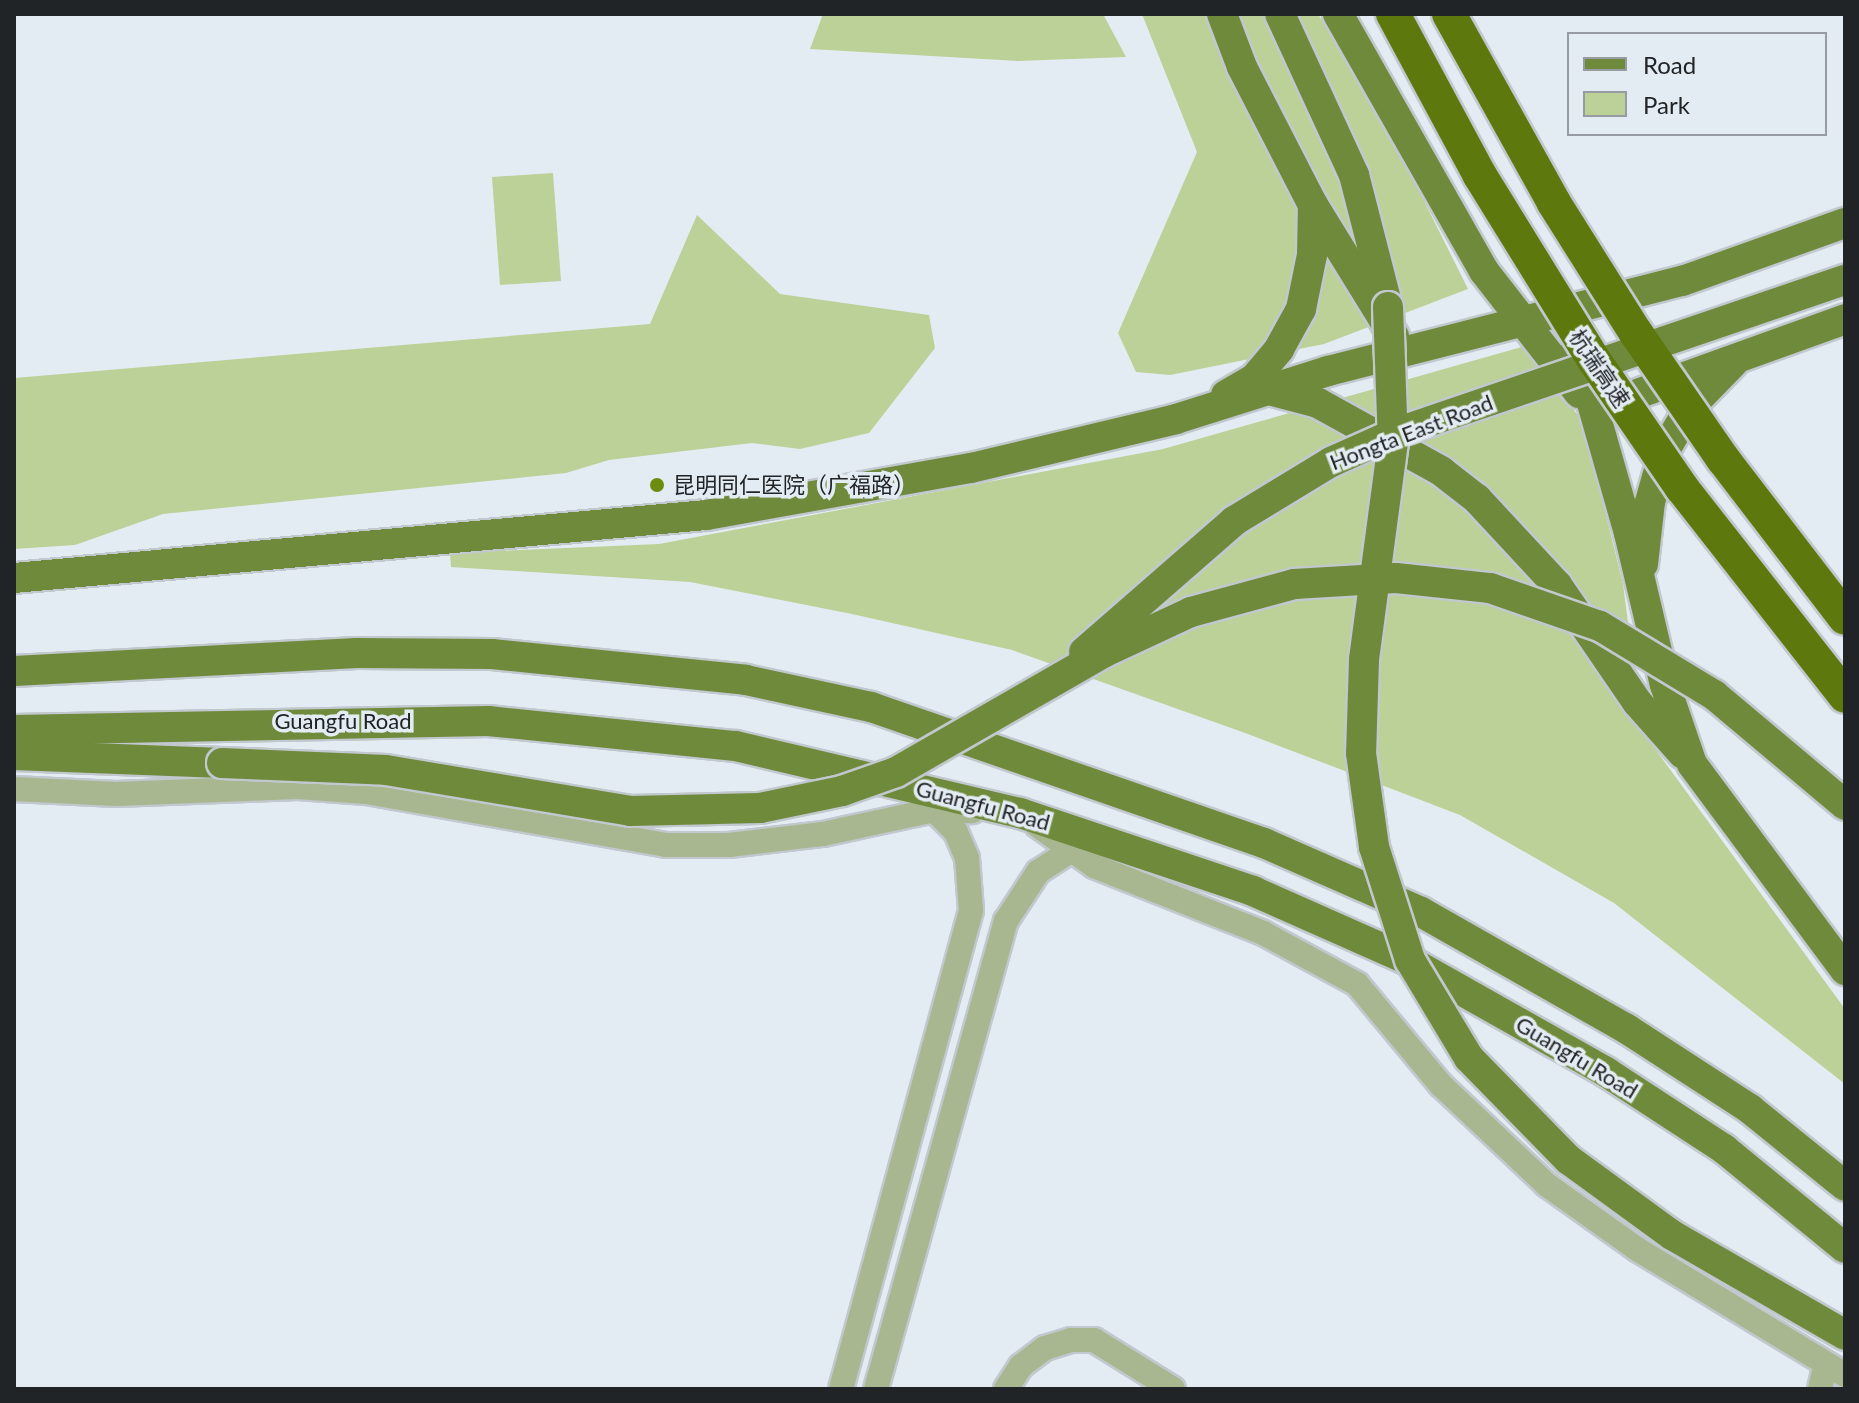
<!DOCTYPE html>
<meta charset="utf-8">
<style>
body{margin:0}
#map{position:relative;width:1859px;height:1403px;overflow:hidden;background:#e4ecf3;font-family:Lato,"Noto Sans SC",sans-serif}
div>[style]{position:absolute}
.green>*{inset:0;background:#bbd197}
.roads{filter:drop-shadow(2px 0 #c1c8ce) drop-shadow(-2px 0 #c1c8ce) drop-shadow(0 2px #c1c8ce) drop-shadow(0 -2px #c1c8ce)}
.minor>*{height:24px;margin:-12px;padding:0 12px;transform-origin:12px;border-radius:12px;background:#a8b78f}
.major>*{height:30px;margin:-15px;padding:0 15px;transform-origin:15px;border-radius:15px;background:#708a3c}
.bridges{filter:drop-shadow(2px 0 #c1c8ce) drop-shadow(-2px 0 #c1c8ce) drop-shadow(0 2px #c1c8ce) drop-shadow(0 -2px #c1c8ce)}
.major-bridge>*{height:30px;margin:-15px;padding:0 15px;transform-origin:15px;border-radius:15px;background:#708a3c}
.highway-bridge>*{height:34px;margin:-17px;padding:0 17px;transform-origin:17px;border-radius:17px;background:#5d790e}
.dots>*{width:22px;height:22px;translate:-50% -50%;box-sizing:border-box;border:4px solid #e4ecf3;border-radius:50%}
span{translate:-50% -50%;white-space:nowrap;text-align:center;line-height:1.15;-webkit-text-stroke:7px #e4ecf3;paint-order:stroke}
.street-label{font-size:22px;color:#212427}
.poi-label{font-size:22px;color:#212427}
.left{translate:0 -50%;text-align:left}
.frame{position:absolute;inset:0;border:16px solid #212427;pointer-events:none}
.legend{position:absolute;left:1567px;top:32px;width:260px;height:104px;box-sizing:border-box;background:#e4ecf3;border:2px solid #969ca1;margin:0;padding:10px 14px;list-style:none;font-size:24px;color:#212427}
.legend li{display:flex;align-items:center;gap:16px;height:40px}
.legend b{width:40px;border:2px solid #969ca1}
</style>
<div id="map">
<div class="green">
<i style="clip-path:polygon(823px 14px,1103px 14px,1126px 57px,1018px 61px,810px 49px)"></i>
<i style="clip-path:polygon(1142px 14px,1318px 14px,1395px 143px,1468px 289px,1324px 344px,1170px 375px,1136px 372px,1118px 333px,1197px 152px)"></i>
<i style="clip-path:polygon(553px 173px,561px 281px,500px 285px,492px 177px)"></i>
<i style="clip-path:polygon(697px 215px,780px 294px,929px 315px,935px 348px,869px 433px,800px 449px,752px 443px,609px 460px,566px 473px,163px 514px,75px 545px,14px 549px,14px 378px,650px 324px)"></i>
<i style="clip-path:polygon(1525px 346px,1583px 422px,1623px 584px,1642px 731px,1845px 1009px,1845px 1084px,1614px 903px,1460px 815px,1248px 734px,1012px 650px,852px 614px,690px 582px,451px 567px,450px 553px,659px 544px,1163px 449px)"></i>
</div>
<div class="roads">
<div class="minor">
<i style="left:14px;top:789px;width:102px;rotate:2.8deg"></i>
<i style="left:116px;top:794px;width:182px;rotate:-2.2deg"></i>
<i style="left:298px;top:787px;width:68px;rotate:4.2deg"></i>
<i style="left:366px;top:792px;width:305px;rotate:10deg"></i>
<i style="left:666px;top:845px;width:63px"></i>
<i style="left:729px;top:845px;width:95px;rotate:-6.7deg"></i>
<i style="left:823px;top:834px;width:114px;rotate:-12.2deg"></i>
<i style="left:934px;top:810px;width:38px;rotate:2deg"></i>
<i style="left:1037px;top:825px;width:70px;rotate:35.7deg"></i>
<i style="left:1094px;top:866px;width:182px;rotate:21.6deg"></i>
<i style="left:1263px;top:933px;width:107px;rotate:28.5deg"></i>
<i style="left:1357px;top:984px;width:131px;rotate:50.3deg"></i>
<i style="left:1441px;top:1085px;width:146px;rotate:43.3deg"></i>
<i style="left:1547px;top:1185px;width:110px;rotate:35.4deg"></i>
<i style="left:1637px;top:1249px;width:243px;rotate:31.2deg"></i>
<i style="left:841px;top:1389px;width:496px;rotate:-74.8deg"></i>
<i style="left:971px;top:910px;width:52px;rotate:-94.4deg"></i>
<i style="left:967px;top:858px;width:28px;rotate:-113deg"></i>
<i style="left:956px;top:832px;width:37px;rotate:-135deg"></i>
<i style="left:876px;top:1389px;width:486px;rotate:-74.5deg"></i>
<i style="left:1006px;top:921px;width:59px;rotate:-56.9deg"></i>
<i style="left:1038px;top:872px;width:51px;rotate:-33.1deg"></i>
<i style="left:1006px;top:1389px;width:27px;rotate:-57deg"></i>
<i style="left:1021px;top:1366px;width:30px;rotate:-37deg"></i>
<i style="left:1045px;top:1348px;width:27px;rotate:-17deg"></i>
<i style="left:1071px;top:1340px;width:23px"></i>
<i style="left:1094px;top:1340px;width:93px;rotate:31.8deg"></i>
<i style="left:1820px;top:1389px;width:26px;rotate:-77deg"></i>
</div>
<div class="major">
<i style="left:1222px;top:14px;width:57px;rotate:69.3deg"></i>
<i style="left:1242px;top:67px;width:155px;rotate:62.8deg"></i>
<i style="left:1313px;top:205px;width:154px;rotate:58.3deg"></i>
<i style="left:1280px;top:14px;width:177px;rotate:65.3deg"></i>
<i style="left:1354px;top:175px;width:136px;rotate:75.6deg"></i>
<i style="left:1338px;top:14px;width:296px;rotate:60.4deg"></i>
<i style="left:1484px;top:271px;width:155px;rotate:52.1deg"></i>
<i style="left:1576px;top:347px;width:193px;rotate:74.1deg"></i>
<i style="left:1629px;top:533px;width:156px;rotate:76.7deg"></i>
<i style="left:1665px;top:685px;width:83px;rotate:71.1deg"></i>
<i style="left:1692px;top:764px;width:257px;rotate:53.4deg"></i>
<i style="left:1269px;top:390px;width:51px;rotate:14.9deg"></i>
<i style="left:1318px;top:403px;width:141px;rotate:28.9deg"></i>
<i style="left:1441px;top:471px;width:46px;rotate:37.9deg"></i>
<i style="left:1477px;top:499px;width:117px;rotate:47.1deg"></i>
<i style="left:1557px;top:585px;width:142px;rotate:55.6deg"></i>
<i style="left:1637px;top:702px;width:69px;rotate:48.5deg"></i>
<i style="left:1226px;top:395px;width:34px;rotate:-30deg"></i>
<i style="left:1255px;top:378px;width:38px;rotate:-50deg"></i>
<i style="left:1279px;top:349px;width:46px;rotate:-61.2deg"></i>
<i style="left:1301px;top:309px;width:55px;rotate:-78.5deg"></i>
<i style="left:1312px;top:255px;width:50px;rotate:-88.9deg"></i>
<i style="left:1601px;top:407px;width:259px;rotate:-19.8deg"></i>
<i style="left:1643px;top:564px;width:62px;rotate:-83.6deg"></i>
<i style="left:1650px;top:502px;width:52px;rotate:-74.4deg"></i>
<i style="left:1664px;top:452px;width:52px;rotate:-60deg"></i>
<i style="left:1690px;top:407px;width:62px;rotate:-45.7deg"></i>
<i style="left:14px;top:578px;width:695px;rotate:-5.2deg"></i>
<i style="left:706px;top:515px;width:269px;rotate:-10.1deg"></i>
<i style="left:971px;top:468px;width:211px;rotate:-13.4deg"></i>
<i style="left:1176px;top:419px;width:159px;rotate:-17.5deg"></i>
<i style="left:1328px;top:371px;width:365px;rotate:-14.3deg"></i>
<i style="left:1682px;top:281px;width:173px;rotate:-19.6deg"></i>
<i style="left:14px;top:671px;width:343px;rotate:-3deg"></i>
<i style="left:357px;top:653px;width:135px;rotate:0.4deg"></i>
<i style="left:492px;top:654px;width:255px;rotate:5.8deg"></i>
<i style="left:746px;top:680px;width:128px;rotate:12.2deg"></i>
<i style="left:871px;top:707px;width:416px;rotate:19.1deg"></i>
<i style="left:1264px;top:843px;width:171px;rotate:23.7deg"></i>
<i style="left:1421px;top:912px;width:237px;rotate:29.6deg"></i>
<i style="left:1627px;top:1029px;width:147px;rotate:33deg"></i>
<i style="left:1750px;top:1109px;width:122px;rotate:39deg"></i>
<i style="left:14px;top:730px;width:474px;rotate:-1.1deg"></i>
<i style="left:488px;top:721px;width:249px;rotate:5.8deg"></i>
<i style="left:736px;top:746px;width:292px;rotate:13.3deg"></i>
<i style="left:1020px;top:813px;width:246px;rotate:18.5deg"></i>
<i style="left:1253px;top:891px;width:165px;rotate:23.9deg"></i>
<i style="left:1404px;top:958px;width:232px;rotate:29.4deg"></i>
<i style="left:1606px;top:1072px;width:141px;rotate:33.1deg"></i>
<i style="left:1724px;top:1149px;width:156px;rotate:39.3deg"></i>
<i style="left:14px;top:755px;width:208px;rotate:2.2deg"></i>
</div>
</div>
<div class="bridges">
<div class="major-bridge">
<i style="left:1388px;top:307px;width:135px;rotate:87.9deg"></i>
<i style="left:1393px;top:442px;width:220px;rotate:97.6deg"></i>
<i style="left:1364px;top:660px;width:93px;rotate:91.8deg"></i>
<i style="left:1361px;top:753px;width:95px;rotate:82.1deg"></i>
<i style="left:1374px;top:847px;width:119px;rotate:72.3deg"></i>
<i style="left:1410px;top:960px;width:114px;rotate:59deg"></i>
<i style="left:1469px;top:1058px;width:143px;rotate:45.6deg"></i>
<i style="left:1569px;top:1160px;width:127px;rotate:36.1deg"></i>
<i style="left:1672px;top:1235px;width:200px;rotate:30deg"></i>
<i style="left:1084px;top:652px;width:199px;rotate:-41.1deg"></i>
<i style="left:1234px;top:521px;width:114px;rotate:-31.3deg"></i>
<i style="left:1331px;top:462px;width:73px;rotate:-24.1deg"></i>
<i style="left:1398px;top:432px;width:472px;rotate:-18.8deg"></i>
<i style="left:222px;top:763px;width:164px;rotate:2.4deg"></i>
<i style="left:386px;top:770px;width:247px;rotate:9.5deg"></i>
<i style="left:630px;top:811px;width:130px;rotate:-1.3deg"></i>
<i style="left:760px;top:808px;width:84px;rotate:-11.7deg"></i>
<i style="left:842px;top:791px;width:57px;rotate:-19.4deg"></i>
<i style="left:896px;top:772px;width:239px;rotate:-29.9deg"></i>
<i style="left:1103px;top:653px;width:97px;rotate:-25deg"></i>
<i style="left:1191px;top:612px;width:107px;rotate:-15.2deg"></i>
<i style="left:1294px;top:584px;width:102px;rotate:-3.4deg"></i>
<i style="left:1396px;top:578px;width:95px;rotate:6.1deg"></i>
<i style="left:1490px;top:588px;width:116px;rotate:19.1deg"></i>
<i style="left:1600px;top:626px;width:133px;rotate:31.2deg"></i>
<i style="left:1714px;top:695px;width:171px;rotate:40deg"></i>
</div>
<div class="highway-bridge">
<i style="left:1393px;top:14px;width:182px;rotate:61.7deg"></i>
<i style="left:1479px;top:174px;width:219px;rotate:58.3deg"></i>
<i style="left:1594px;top:360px;width:155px;rotate:55.5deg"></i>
<i style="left:1682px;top:488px;width:264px;rotate:51.9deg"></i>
<i style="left:1449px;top:14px;width:216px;rotate:60.9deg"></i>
<i style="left:1554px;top:203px;width:154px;rotate:57.8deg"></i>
<i style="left:1636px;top:333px;width:153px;rotate:55.4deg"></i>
<i style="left:1723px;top:459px;width:200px;rotate:52.5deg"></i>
</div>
</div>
<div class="dots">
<i style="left:657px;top:485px;background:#6b8c0f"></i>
</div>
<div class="street-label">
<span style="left:1600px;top:368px;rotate:56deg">杭瑞高速</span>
<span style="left:1411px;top:432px;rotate:-21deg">Hongta East Road</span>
<span style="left:343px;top:721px">Guangfu Road</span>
<span style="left:983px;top:805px;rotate:15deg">Guangfu Road</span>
<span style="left:1577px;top:1057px;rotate:31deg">Guangfu Road</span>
</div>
<div class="poi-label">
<span class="left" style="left:673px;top:485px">昆明同仁医院（广福路）</span>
</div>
<div class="frame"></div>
<ul class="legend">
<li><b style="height:10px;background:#708a3c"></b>Road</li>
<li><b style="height:22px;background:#bbd197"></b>Park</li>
</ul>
</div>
